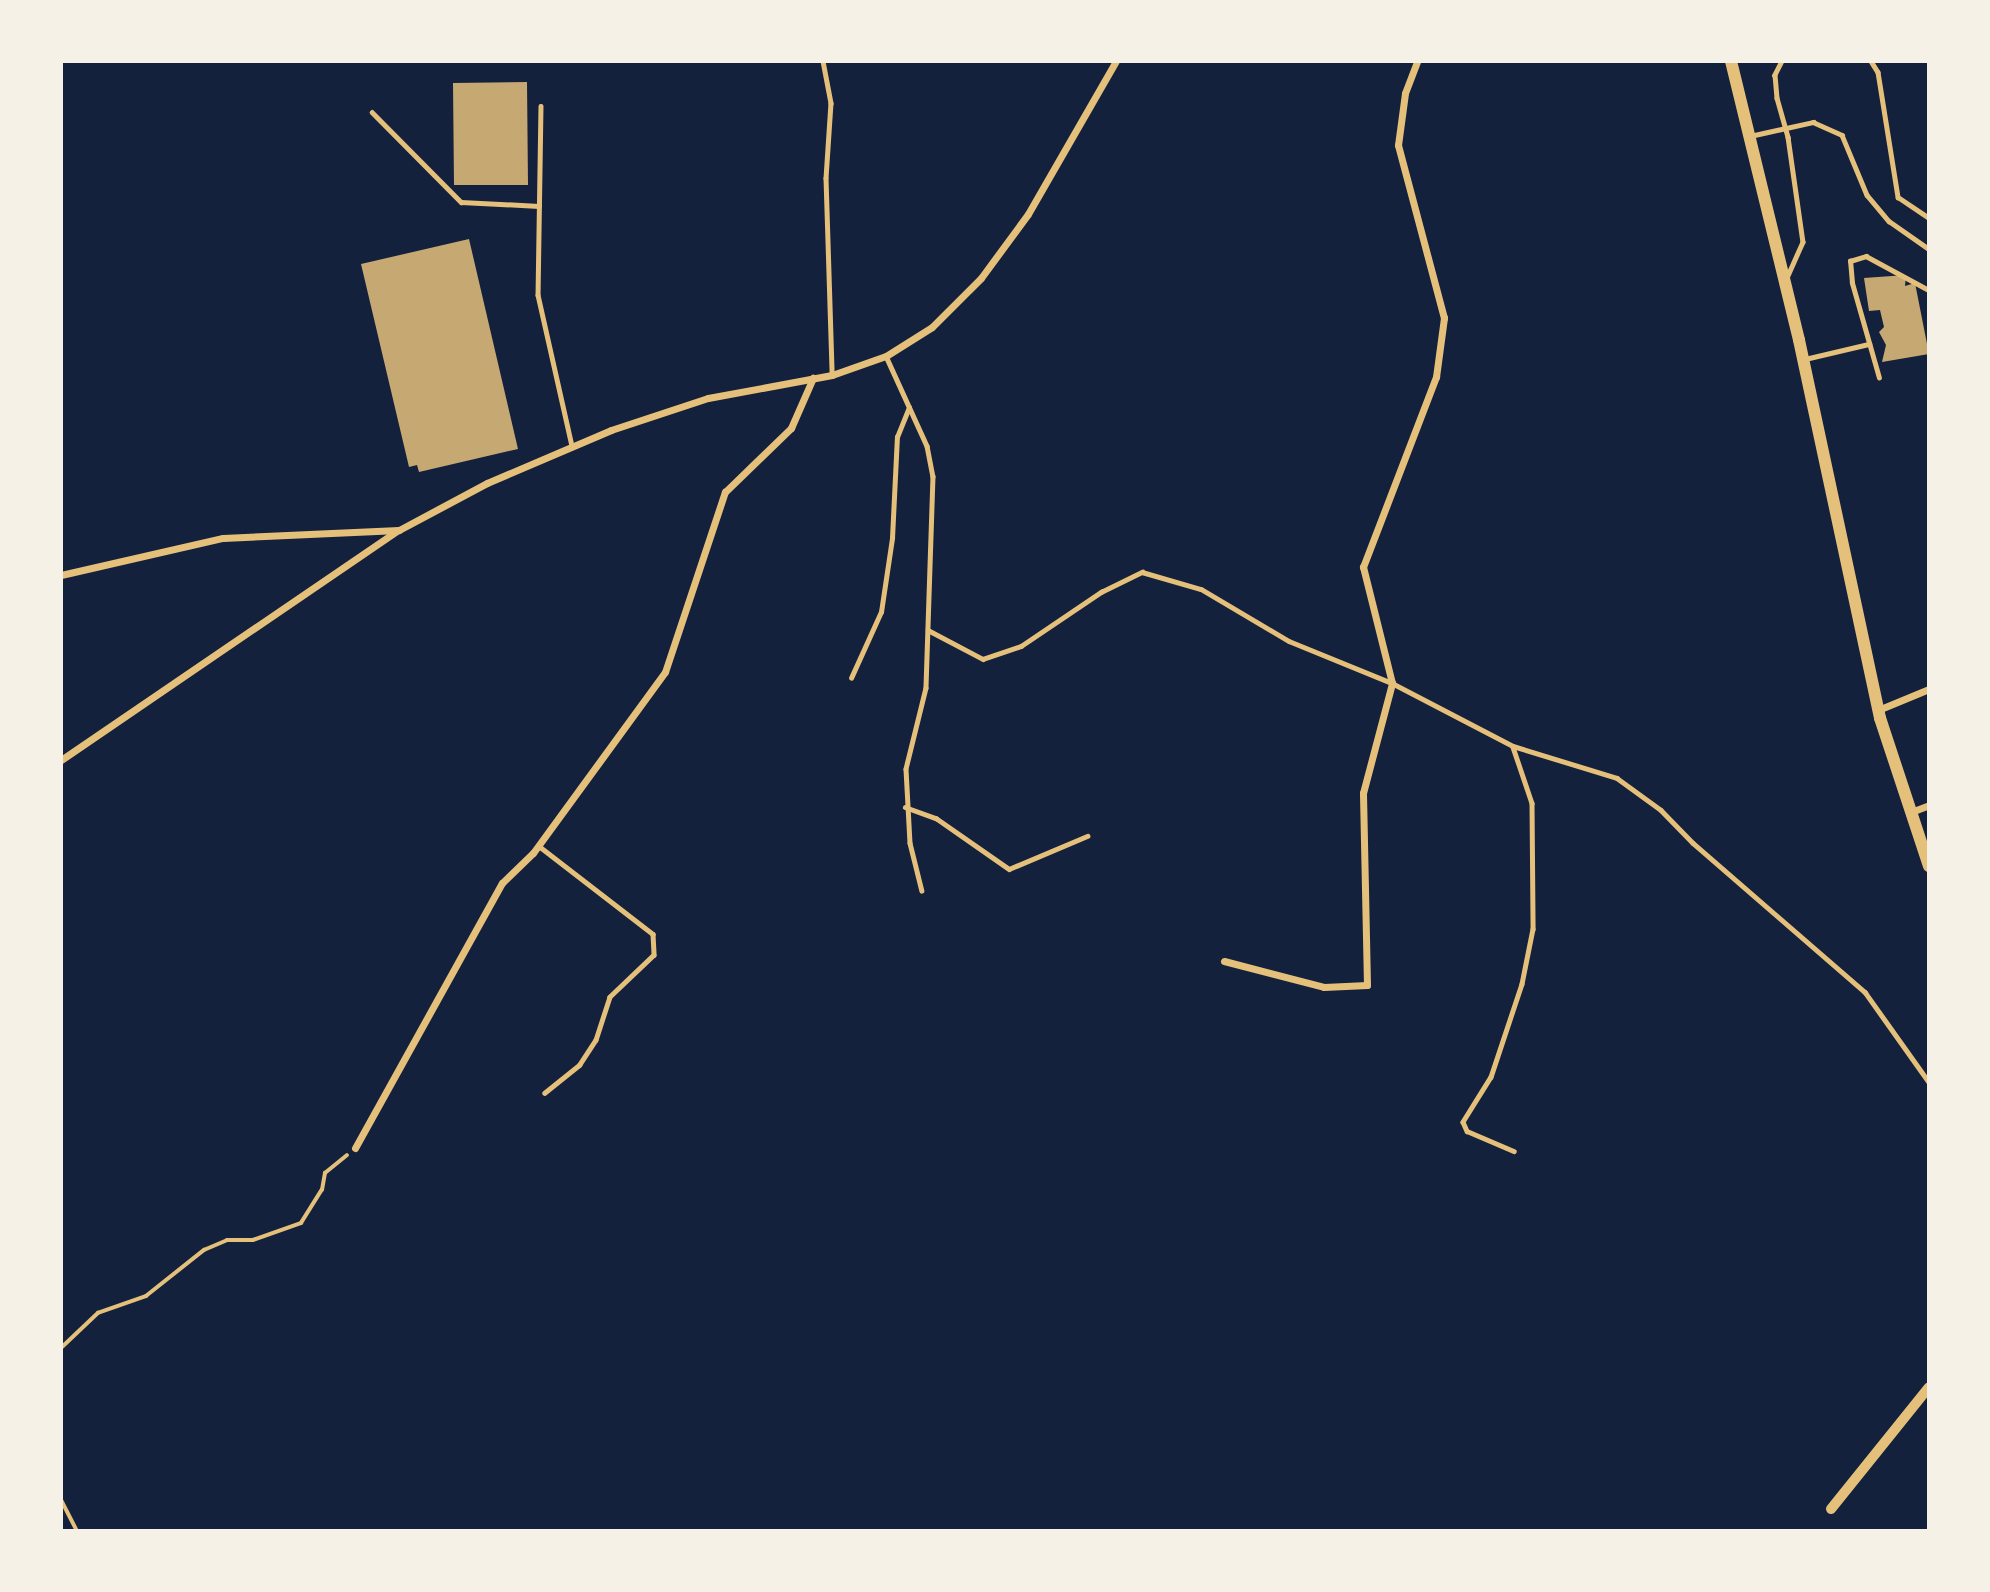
<!DOCTYPE html>
<style>
body{margin:0}
#map{position:relative;width:1990px;height:1592px;overflow:hidden;background:#14213d;font-family:"IBM Plex Sans",sans-serif}
div>[style]{position:absolute}
.building>*{inset:0;background:#c6a872}
.path>*{height:3.5px;margin:-1.75px;padding:0 1.75px;transform-origin:1.75px;border-radius:1.75px;background:#e5c07b}
.service>*{height:4.5px;margin:-2.25px;padding:0 2.25px;transform-origin:2.25px;border-radius:2.25px;background:#e5c07b}
.minor>*{height:7px;margin:-3.5px;padding:0 3.5px;transform-origin:3.5px;border-radius:3.5px;background:#e5c07b}
.tertiary>*{height:10px;margin:-5px;padding:0 5px;transform-origin:5px;border-radius:5px;background:#e5c07b}
.secondary>*{height:12px;margin:-6px;padding:0 6px;transform-origin:6px;border-radius:6px;background:#e5c07b}
span{translate:-50% -50%;white-space:nowrap;text-align:center;line-height:1.15;-webkit-text-stroke:7px #f6f1e7;paint-order:stroke}
.frame{position:absolute;inset:0;border:63px solid #f6f1e7;pointer-events:none}
</style>
<div id="map">
<div class="building">
<i style="clip-path:polygon(527px 82px,528px 185px,454px 185px,453px 83px)"></i>
<i style="clip-path:polygon(469px 239px,518px 449px,419px 472px,417px 465px,409px 467px,361px 264px)"></i>
<i style="clip-path:polygon(1906px 275px,1905px 286px,1915px 283px,1929px 354px,1882px 362px,1886px 345px,1879px 332px,1884px 327px,1880px 310px,1869px 311px,1864px 278px)"></i>
</div>
<div class="path">
<i style="left:61px;top:1348px;width:51px;rotate:-43.4deg"></i>
<i style="left:98px;top:1313px;width:51px;rotate:-19.5deg"></i>
<i style="left:146px;top:1296px;width:74px;rotate:-38.4deg"></i>
<i style="left:204px;top:1250px;width:25px;rotate:-23deg"></i>
<i style="left:227px;top:1240px;width:26px"></i>
<i style="left:253px;top:1240px;width:51px;rotate:-19.5deg"></i>
<i style="left:301px;top:1223px;width:39px;rotate:-58deg"></i>
<i style="left:322px;top:1190px;width:17px;rotate:-80deg"></i>
<i style="left:325px;top:1173px;width:28px;rotate:-39deg"></i>
<i style="left:61px;top:1499px;width:36px;rotate:63deg"></i>
</div>
<div class="service">
<i style="left:823px;top:61px;width:43px;rotate:79.2deg"></i>
<i style="left:831px;top:103px;width:75px;rotate:93.8deg"></i>
<i style="left:826px;top:178px;width:196px;rotate:88.2deg"></i>
<i style="left:1782px;top:61px;width:16px;rotate:117deg"></i>
<i style="left:1775px;top:75px;width:23px;rotate:85deg"></i>
<i style="left:1777px;top:98px;width:41px;rotate:74.2deg"></i>
<i style="left:1788px;top:137px;width:106px;rotate:81.9deg"></i>
<i style="left:1803px;top:242px;width:37px;rotate:114deg"></i>
<i style="left:1871px;top:61px;width:13px;rotate:58deg"></i>
<i style="left:1878px;top:72px;width:127px;rotate:80.9deg"></i>
<i style="left:1898px;top:197px;width:37px;rotate:34deg"></i>
<i style="left:541px;top:106px;width:189px;rotate:90.9deg"></i>
<i style="left:538px;top:295px;width:155px;rotate:77.3deg"></i>
<i style="left:372px;top:112px;width:127px;rotate:45.3deg"></i>
<i style="left:461px;top:202px;width:78px;rotate:2.9deg"></i>
<i style="left:1750px;top:136px;width:65px;rotate:-12.5deg"></i>
<i style="left:1813px;top:122px;width:32px;rotate:24deg"></i>
<i style="left:1842px;top:135px;width:65px;rotate:67.4deg"></i>
<i style="left:1867px;top:195px;width:34px;rotate:50deg"></i>
<i style="left:1889px;top:221px;width:49px;rotate:35deg"></i>
<i style="left:886px;top:356px;width:99px;rotate:65.5deg"></i>
<i style="left:927px;top:446px;width:31px;rotate:79deg"></i>
<i style="left:933px;top:476px;width:212px;rotate:91.9deg"></i>
<i style="left:926px;top:688px;width:83px;rotate:103.9deg"></i>
<i style="left:906px;top:769px;width:74px;rotate:86.9deg"></i>
<i style="left:910px;top:843px;width:49px;rotate:76deg"></i>
<i style="left:1805px;top:359px;width:66px;rotate:-13.2deg"></i>
<i style="left:1879px;top:378px;width:99px;rotate:-105.9deg"></i>
<i style="left:1852px;top:283px;width:22px;rotate:-95deg"></i>
<i style="left:1850px;top:261px;width:17px;rotate:-17deg"></i>
<i style="left:1866px;top:256px;width:72px;rotate:28.4deg"></i>
<i style="left:928px;top:630px;width:62px;rotate:27.8deg"></i>
<i style="left:983px;top:659px;width:40px;rotate:-18.9deg"></i>
<i style="left:1021px;top:646px;width:97px;rotate:-34deg"></i>
<i style="left:1101px;top:592px;width:46px;rotate:-26deg"></i>
<i style="left:1142px;top:572px;width:61px;rotate:16.1deg"></i>
<i style="left:1201px;top:589px;width:102px;rotate:30.6deg"></i>
<i style="left:1289px;top:641px;width:111px;rotate:22.2deg"></i>
<i style="left:1392px;top:683px;width:136px;rotate:27.5deg"></i>
<i style="left:1513px;top:746px;width:109px;rotate:17.1deg"></i>
<i style="left:1617px;top:778px;width:54px;rotate:36deg"></i>
<i style="left:1661px;top:810px;width:46px;rotate:45.9deg"></i>
<i style="left:1693px;top:843px;width:228px;rotate:40.9deg"></i>
<i style="left:1865px;top:992px;width:110px;rotate:54.6deg"></i>
<i style="left:851px;top:678px;width:72px;rotate:-65.6deg"></i>
<i style="left:881px;top:612px;width:75px;rotate:-81.5deg"></i>
<i style="left:892px;top:538px;width:101px;rotate:-87.2deg"></i>
<i style="left:897px;top:437px;width:32px;rotate:-68deg"></i>
<i style="left:1513px;top:747px;width:59px;rotate:71.3deg"></i>
<i style="left:1532px;top:803px;width:126px;rotate:89.5deg"></i>
<i style="left:1533px;top:929px;width:56px;rotate:101.3deg"></i>
<i style="left:1522px;top:984px;width:98px;rotate:108.4deg"></i>
<i style="left:1491px;top:1077px;width:53px;rotate:121.9deg"></i>
<i style="left:1463px;top:1122px;width:10px;rotate:66deg"></i>
<i style="left:1467px;top:1131px;width:51px;rotate:23.1deg"></i>
<i style="left:905px;top:807px;width:33px;rotate:20deg"></i>
<i style="left:936px;top:818px;width:89px;rotate:34.9deg"></i>
<i style="left:1009px;top:869px;width:85px;rotate:-22.9deg"></i>
<i style="left:539px;top:846px;width:144px;rotate:37.7deg"></i>
<i style="left:653px;top:934px;width:21px;rotate:87deg"></i>
<i style="left:654px;top:955px;width:61px;rotate:136.3deg"></i>
<i style="left:610px;top:997px;width:45px;rotate:108deg"></i>
<i style="left:596px;top:1040px;width:30px;rotate:123deg"></i>
<i style="left:580px;top:1065px;width:45px;rotate:141.3deg"></i>
</div>
<div class="minor">
<i style="left:61px;top:575px;width:166px;rotate:-12.9deg"></i>
<i style="left:223px;top:538px;width:176px;rotate:-2.6deg"></i>
<i style="left:399px;top:530px;width:100px;rotate:-28.1deg"></i>
<i style="left:487px;top:483px;width:135px;rotate:-23.1deg"></i>
<i style="left:611px;top:430px;width:102px;rotate:-18.3deg"></i>
<i style="left:708px;top:398px;width:126px;rotate:-10.5deg"></i>
<i style="left:832px;top:375px;width:57px;rotate:-19.4deg"></i>
<i style="left:886px;top:356px;width:54px;rotate:-32.2deg"></i>
<i style="left:932px;top:327px;width:69px;rotate:-45deg"></i>
<i style="left:981px;top:278px;width:79px;rotate:-53.7deg"></i>
<i style="left:1028px;top:214px;width:177px;rotate:-60.1deg"></i>
<i style="left:1878px;top:710px;width:55px;rotate:-22.4deg"></i>
<i style="left:61px;top:760px;width:408px;rotate:-34.3deg"></i>
<i style="left:1911px;top:812px;width:19px;rotate:-21deg"></i>
<i style="left:1224px;top:961px;width:103px;rotate:14.6deg"></i>
<i style="left:1324px;top:987px;width:43px;rotate:-2.7deg"></i>
<i style="left:1367px;top:985px;width:192px;rotate:-91.2deg"></i>
<i style="left:1363px;top:793px;width:114px;rotate:-75.2deg"></i>
<i style="left:1392px;top:683px;width:120px;rotate:-104deg"></i>
<i style="left:1363px;top:567px;width:204px;rotate:-69deg"></i>
<i style="left:1436px;top:377px;width:60px;rotate:-82.3deg"></i>
<i style="left:1444px;top:318px;width:179px;rotate:-104.9deg"></i>
<i style="left:1398px;top:145px;width:52px;rotate:-82.3deg"></i>
<i style="left:1405px;top:93px;width:34px;rotate:-69deg"></i>
<i style="left:355px;top:1148px;width:303px;rotate:-61deg"></i>
<i style="left:502px;top:883px;width:43px;rotate:-44.1deg"></i>
<i style="left:533px;top:853px;width:224px;rotate:-53.9deg"></i>
<i style="left:665px;top:672px;width:190px;rotate:-71.6deg"></i>
<i style="left:725px;top:492px;width:92px;rotate:-44.1deg"></i>
<i style="left:791px;top:428px;width:55px;rotate:-66.3deg"></i>
</div>
<div class="tertiary">
<i style="left:1831px;top:1509px;width:156px;rotate:-51.2deg"></i>
</div>
<div class="secondary">
<i style="left:1731px;top:61px;width:287px;rotate:76.3deg"></i>
<i style="left:1799px;top:340px;width:387px;rotate:77.9deg"></i>
<i style="left:1880px;top:718px;width:156px;rotate:71.7deg"></i>
</div>
<div class="frame"></div>
</div>
